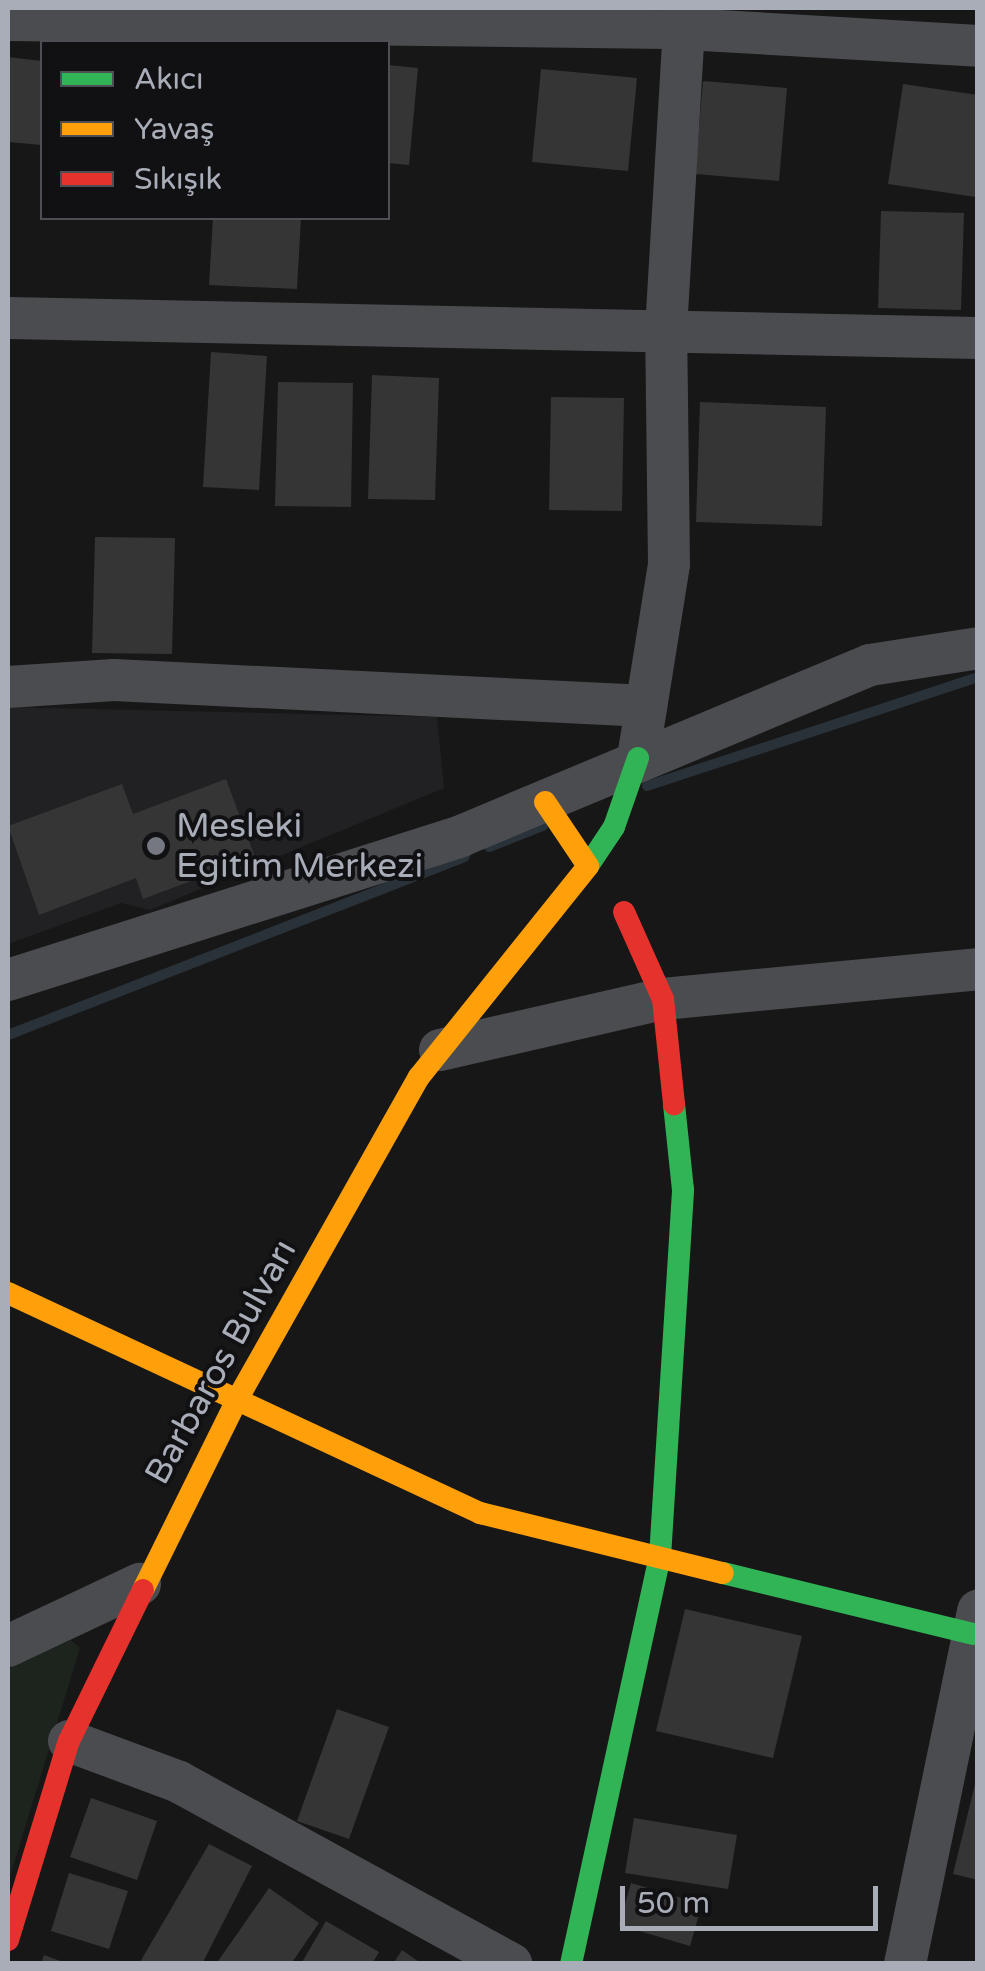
<!DOCTYPE html>
<meta charset="utf-8">
<style>
body{margin:0}
#map{position:relative;width:985px;height:1971px;overflow:hidden;background:#171717;font-family:"Varela Round",sans-serif}
div>[style]{position:absolute}
.built>*{inset:0;background:#212123}
.green>*{inset:0;background:#1d241e}
.stream>*{height:10px;margin:-5px;padding:0 5px;transform-origin:5px;border-radius:5px;background:#2a3239}
.building>*{inset:0;background:#353536}
.street>*{height:42px;margin:-21px;padding:0 21px;transform-origin:21px;border-radius:21px;background:#4b4c50}
.fast>*{height:22px;margin:-11px;padding:0 11px;transform-origin:11px;border-radius:11px;background:#30b455}
.slow>*{height:22px;margin:-11px;padding:0 11px;transform-origin:11px;border-radius:11px;background:#ff9f0a}
.jam>*{height:22px;margin:-11px;padding:0 11px;transform-origin:11px;border-radius:11px;background:#e5322d}
.dots>*{width:28px;height:28px;translate:-50% -50%;box-sizing:border-box;border:5px solid #111113;border-radius:50%}
span{translate:-50% -50%;white-space:nowrap;text-align:center;line-height:1.15;-webkit-text-stroke:8px #111113;paint-order:stroke}
.poi-label{font-size:35px;color:#a8adb8}
.left{translate:0 -50%;text-align:left}
.street-label{font-size:35px;color:#a8adb8}
.frame{position:absolute;inset:0;border:10px solid #a8adb8;pointer-events:none}
.legend{position:absolute;left:40px;top:40px;width:350px;height:180px;box-sizing:border-box;background:#111113;border:2px solid #4d4f55;margin:0;padding:12px 18px;list-style:none;font-size:30px;color:#a8adb8}
.legend li{display:flex;align-items:center;gap:20px;height:50px}
.legend b{width:50px;border:2px solid #4d4f55}
.scale{position:absolute;left:620px;top:1886px;width:258px;height:45px;box-sizing:border-box;border:5px solid #a8adb8;border-top:0;padding-left:12px;font-size:30px;line-height:35px;white-space:nowrap;color:#a8adb8;-webkit-text-stroke:8px #111113;paint-order:stroke}
</style>
<div id="map">
<div class="built">
<i style="clip-path:polygon(8px 707px,437px 717px,444px 788px,150px 910px,121px 903px,8px 944px)"></i>
</div>
<div class="green">
<i style="clip-path:polygon(71px 1640px,80px 1648px,8px 1883px,8px 1669px)"></i>
</div>
<div class="stream">
<i style="left:647px;top:786px;width:348px;rotate:-18.2deg"></i>
<i style="left:489px;top:847px;width:58px;rotate:-21.3deg"></i>
<i style="left:8px;top:1035px;width:490px;rotate:-21.3deg"></i>
</div>
<div class="building">
<i style="clip-path:polygon(8px 57px,42px 61px,42px 145px,8px 142px)"></i>
<i style="clip-path:polygon(388px 65px,418px 68px,409px 165px,388px 163px)"></i>
<i style="clip-path:polygon(541px 69px,637px 78px,628px 171px,532px 162px)"></i>
<i style="clip-path:polygon(703px 81px,787px 88px,779px 181px,695px 174px)"></i>
<i style="clip-path:polygon(903px 84px,978px 95px,976px 197px,888px 184px)"></i>
<i style="clip-path:polygon(881px 211px,964px 213px,961px 310px,878px 308px)"></i>
<i style="clip-path:polygon(213px 218px,301px 218px,297px 289px,209px 285px)"></i>
<i style="clip-path:polygon(211px 352px,267px 356px,259px 490px,203px 487px)"></i>
<i style="clip-path:polygon(372px 375px,439px 378px,435px 500px,368px 499px)"></i>
<i style="clip-path:polygon(278px 382px,353px 383px,351px 507px,275px 506px)"></i>
<i style="clip-path:polygon(551px 397px,624px 398px,622px 511px,549px 510px)"></i>
<i style="clip-path:polygon(700px 402px,826px 407px,822px 526px,696px 522px)"></i>
<i style="clip-path:polygon(95px 537px,175px 538px,172px 654px,92px 653px)"></i>
<i style="clip-path:polygon(226px 779px,255px 857px,143px 899px,136px 878px,39px 915px,8px 826px,122px 784px,133px 814px)"></i>
<i style="clip-path:polygon(685px 1609px,802px 1636px,773px 1758px,656px 1731px)"></i>
<i style="clip-path:polygon(337px 1709px,389px 1727px,349px 1839px,297px 1821px)"></i>
<i style="clip-path:polygon(976px 1780px,978px 1781px,978px 1880px,953px 1874px)"></i>
<i style="clip-path:polygon(91px 1798px,157px 1821px,137px 1880px,70px 1857px)"></i>
<i style="clip-path:polygon(634px 1818px,737px 1835px,728px 1889px,625px 1873px)"></i>
<i style="clip-path:polygon(209px 1844px,252px 1866px,202px 1964px,140px 1962px)"></i>
<i style="clip-path:polygon(69px 1873px,128px 1891px,109px 1949px,51px 1931px)"></i>
<i style="clip-path:polygon(631px 1883px,702px 1904px,690px 1946px,619px 1925px)"></i>
<i style="clip-path:polygon(269px 1888px,319px 1923px,291px 1964px,216px 1964px)"></i>
<i style="clip-path:polygon(326px 1921px,379px 1952px,372px 1964px,301px 1964px)"></i>
<i style="clip-path:polygon(402px 1950px,422px 1964px,393px 1964px)"></i>
<i style="clip-path:polygon(44px 1955px,66px 1963px,66px 1964px,41px 1964px)"></i>
</div>
<div class="street">
<i style="left:8px;top:20px;width:660px;rotate:0.69deg"></i>
<i style="left:668px;top:28px;width:311px;rotate:3.3deg"></i>
<i style="left:8px;top:318px;width:970px;rotate:1.18deg"></i>
<i style="left:8px;top:687px;width:106px;rotate:-3.8deg"></i>
<i style="left:114px;top:680px;width:533px;rotate:2.8deg"></i>
<i style="left:638px;top:758px;width:196px;rotate:-80.9deg"></i>
<i style="left:669px;top:564px;width:234px;rotate:-90.7deg"></i>
<i style="left:666px;top:330px;width:323px;rotate:-86.6deg"></i>
<i style="left:8px;top:980px;width:475px;rotate:-17.6deg"></i>
<i style="left:461px;top:836px;width:443px;rotate:-22.7deg"></i>
<i style="left:870px;top:665px;width:109px;rotate:-8.9deg"></i>
<i style="left:440px;top:1050px;width:229px;rotate:-12.9deg"></i>
<i style="left:663px;top:999px;width:316px;rotate:-5.4deg"></i>
<i style="left:8px;top:1646px;width:146px;rotate:-25.2deg"></i>
<i style="left:69px;top:1741px;width:117px;rotate:20.4deg"></i>
<i style="left:179px;top:1782px;width:379px;rotate:28.7deg"></i>
<i style="left:905px;top:1964px;width:361px;rotate:-78.3deg"></i>
</div>
<div class="fast">
<i style="left:588px;top:866px;width:47px;rotate:-56.3deg"></i>
<i style="left:614px;top:827px;width:73px;rotate:-70.8deg"></i>
<i style="left:723px;top:1573px;width:257px;rotate:13.7deg"></i>
<i style="left:571px;top:1964px;width:417px;rotate:-77.7deg"></i>
<i style="left:660px;top:1557px;width:368px;rotate:-86.4deg"></i>
<i style="left:683px;top:1190px;width:86px;rotate:-96deg"></i>
</div>
<div class="slow">
<i style="left:8px;top:1293px;width:521px;rotate:24.99deg"></i>
<i style="left:480px;top:1513px;width:250px;rotate:13.9deg"></i>
<i style="left:143px;top:1590px;width:214px;rotate:-63.7deg"></i>
<i style="left:238px;top:1398px;width:369px;rotate:-60.6deg"></i>
<i style="left:419px;top:1077px;width:270px;rotate:-51.3deg"></i>
<i style="left:588px;top:866px;width:77px;rotate:-123.9deg"></i>
</div>
<div class="jam">
<i style="left:624px;top:912px;width:95px;rotate:65.9deg"></i>
<i style="left:663px;top:999px;width:106px;rotate:84deg"></i>
<i style="left:8px;top:1940px;width:208px;rotate:-73deg"></i>
<i style="left:69px;top:1741px;width:168px;rotate:-63.9deg"></i>
</div>
<div class="dots">
<i style="left:156px;top:846px;background:#757880"></i>
</div>
<div class="poi-label">
<span class="left" style="left:176px;top:846px">Mesleki<br>Egitim Merkezi</span>
</div>
<div class="street-label">
<span style="left:221px;top:1362px;rotate:-61deg">Barbaros Bulvarı</span>
</div>
<div class="frame"></div>
<ul class="legend">
<li><b style="height:12px;background:#30b455"></b>Akıcı</li>
<li><b style="height:12px;background:#ff9f0a"></b>Yavaş</li>
<li><b style="height:12px;background:#e5322d"></b>Sıkışık</li>
</ul>
<div class="scale">50 m</div>
</div>
